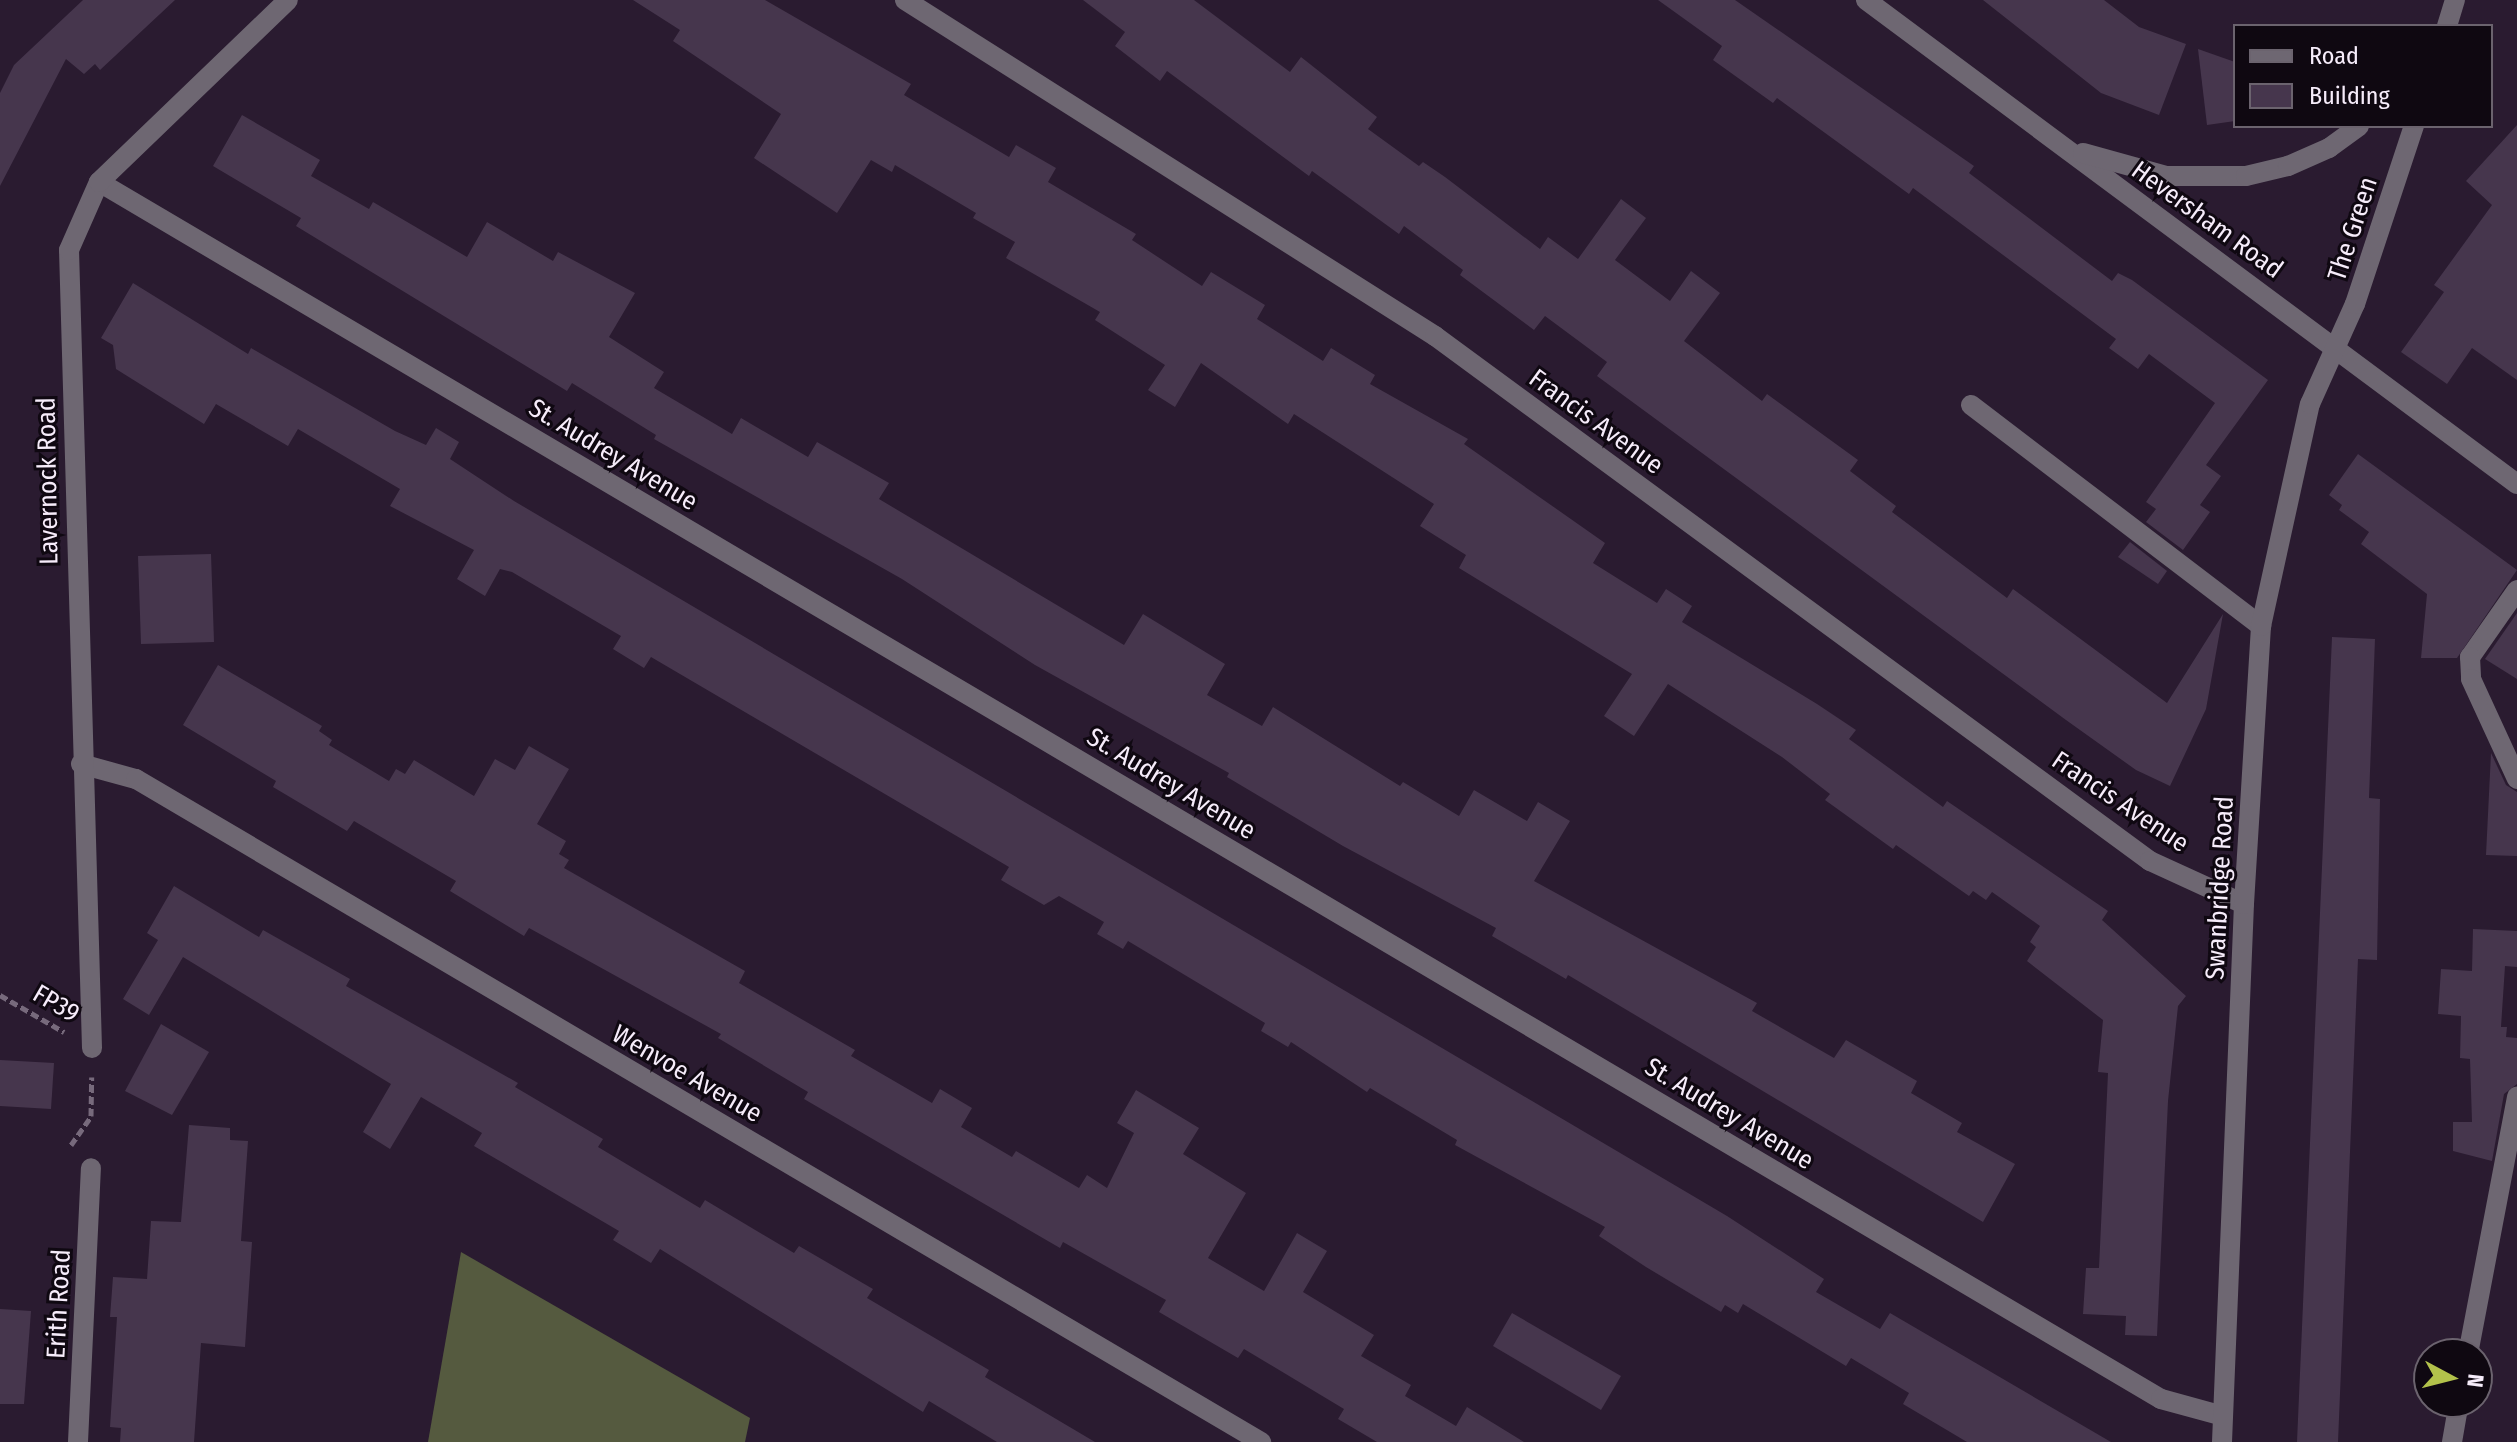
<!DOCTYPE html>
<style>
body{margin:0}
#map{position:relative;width:2517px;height:1442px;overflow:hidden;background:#2a1b30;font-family:"Fira Sans Condensed",sans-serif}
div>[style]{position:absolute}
.forest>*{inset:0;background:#555a3f}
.building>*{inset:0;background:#46364d}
.path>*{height:5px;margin-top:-2.5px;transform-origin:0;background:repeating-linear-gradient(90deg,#776a7c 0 8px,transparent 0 12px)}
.service>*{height:20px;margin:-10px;padding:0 10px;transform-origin:10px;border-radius:10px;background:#6e6772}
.minor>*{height:20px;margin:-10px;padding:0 10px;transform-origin:10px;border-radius:10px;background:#6e6772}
span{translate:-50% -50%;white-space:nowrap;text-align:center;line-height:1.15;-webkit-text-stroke:6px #0f0811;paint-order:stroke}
.street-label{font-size:26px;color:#f6ecfa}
.legend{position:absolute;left:2233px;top:24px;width:260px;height:104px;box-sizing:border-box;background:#0f0811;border:2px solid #6b636e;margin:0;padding:10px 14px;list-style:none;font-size:24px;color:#f6ecfa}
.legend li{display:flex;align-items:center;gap:16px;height:40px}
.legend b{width:40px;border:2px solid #6b636e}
.north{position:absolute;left:2413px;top:1338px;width:80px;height:80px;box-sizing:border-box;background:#0f0811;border:2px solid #6b636e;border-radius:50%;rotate:97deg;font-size:22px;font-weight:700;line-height:32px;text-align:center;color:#f6ecfa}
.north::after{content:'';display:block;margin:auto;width:28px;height:36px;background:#b3c24b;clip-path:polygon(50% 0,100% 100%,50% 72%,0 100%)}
</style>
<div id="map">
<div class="forest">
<i style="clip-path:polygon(461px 1252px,750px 1418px,745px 1442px,428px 1442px)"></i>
</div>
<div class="building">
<i style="clip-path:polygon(83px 0,175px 0,100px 70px,95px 64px,84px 74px,66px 59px,0 186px,0 93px,14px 65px)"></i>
<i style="clip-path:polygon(633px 0,765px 0,911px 84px,904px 95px,1009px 157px,1016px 145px,1056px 168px,1048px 182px,1136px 234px,1132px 240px,1202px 286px,1211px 272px,1265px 305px,1257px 319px,1323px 361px,1331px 348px,1375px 375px,1370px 384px,1468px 439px,1464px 444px,1605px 543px,1593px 563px,1657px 603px,1666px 589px,1692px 606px,1682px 622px,1817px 704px,1856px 730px,1849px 739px,1943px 807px,1947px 801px,2108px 911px,2102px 920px,2186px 996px,2178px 1006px,2168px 1101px,2157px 1336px,2125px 1335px,2126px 1316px,2083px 1314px,2086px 1268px,2099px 1268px,2108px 1073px,2098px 1072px,2103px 1020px,2027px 961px,2036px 947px,2030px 942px,2040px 926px,1992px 892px,1986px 900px,1973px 891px,1969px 896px,1896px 845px,1893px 849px,1825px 800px,1830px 794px,1782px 757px,1668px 684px,1634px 736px,1604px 716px,1632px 674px,1459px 568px,1466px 555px,1420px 526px,1434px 504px,1294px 414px,1288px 424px,1201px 363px,1175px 407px,1148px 390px,1165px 365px,1095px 320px,1100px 312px,1006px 258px,1015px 242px,973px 218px,976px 213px,895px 165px,892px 172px,871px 160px,837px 213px,754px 158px,781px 114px,673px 41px,680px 30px)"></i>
<i style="clip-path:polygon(1083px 0,1194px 0,1290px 72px,1301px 57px,1377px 117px,1368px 129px,1419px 166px,1423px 162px,1445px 177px,1540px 249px,1548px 237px,1578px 259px,1621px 199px,1646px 218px,1615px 260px,1670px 301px,1691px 271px,1720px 293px,1684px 341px,1762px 401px,1767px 394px,1858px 460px,1850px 471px,1896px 506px,1892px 512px,2007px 598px,2013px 589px,2167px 703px,2223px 614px,2206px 709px,2170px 786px,2136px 770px,2066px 720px,1597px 376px,1607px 362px,1545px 316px,1534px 330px,1460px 275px,1463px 270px,1404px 226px,1399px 234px,1312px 171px,1309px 176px,1167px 71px,1160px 81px,1115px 46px,1125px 32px)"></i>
<i style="clip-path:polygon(1658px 0,1735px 0,1974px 166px,1969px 173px,2112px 281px,2118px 273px,2132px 280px,2268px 380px,2206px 465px,2221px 476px,2200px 505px,2210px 512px,2183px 550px,2146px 522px,2156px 509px,2146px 502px,2215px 403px,2149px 354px,2138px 369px,2109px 348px,2116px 339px,1913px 188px,1909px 194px,1777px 98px,1773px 103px,1713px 60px,1722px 46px)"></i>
<i style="clip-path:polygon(1983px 0,2104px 0,2139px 27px,2186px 44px,2159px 115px,2101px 93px)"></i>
<i style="clip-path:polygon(2198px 49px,2235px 62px,2235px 121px,2207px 125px)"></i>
<i style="clip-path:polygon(242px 115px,320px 160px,311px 176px,369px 209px,373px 202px,467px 257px,487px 222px,553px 261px,558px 252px,635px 293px,609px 337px,664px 372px,654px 388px,732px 434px,741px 418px,808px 457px,817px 442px,889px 483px,879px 499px,1124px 645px,1143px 614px,1225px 664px,1207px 695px,1262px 726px,1273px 707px,1400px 786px,1403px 782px,1459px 816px,1474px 790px,1527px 821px,1538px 802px,1570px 821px,1534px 881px,1757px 1003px,1752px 1011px,1834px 1058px,1846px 1040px,1917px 1081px,1911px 1093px,1962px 1123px,1957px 1132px,2015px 1164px,1983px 1222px,1568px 975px,1566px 979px,1492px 936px,1496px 928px,1343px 846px,1227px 777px,1229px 773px,1035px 665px,902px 579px,654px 439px,656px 435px,572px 383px,567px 391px,296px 226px,301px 218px,213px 166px)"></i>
<i style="clip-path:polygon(2517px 125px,2517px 380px,2472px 348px,2447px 384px,2401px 352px,2444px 292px,2434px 285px,2492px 205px,2466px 181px)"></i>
<i style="clip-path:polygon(133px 283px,248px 354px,251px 348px,395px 431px,426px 445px,436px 428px,459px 442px,450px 459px,514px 501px,1727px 1216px,1824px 1279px,1816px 1292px,1880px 1329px,1890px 1313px,2111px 1442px,1967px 1442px,1903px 1404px,1909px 1393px,1851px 1358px,1846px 1366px,1743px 1304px,1738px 1313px,1725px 1305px,1721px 1312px,1646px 1267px,1599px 1236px,1605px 1227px,1455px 1145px,1457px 1140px,1370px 1088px,1367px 1092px,1291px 1042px,1288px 1047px,1261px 1031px,1265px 1023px,1128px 941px,1123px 949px,1097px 934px,1104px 922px,1059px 896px,1044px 905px,1001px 880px,1009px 867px,960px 838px,651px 657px,644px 668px,613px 649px,621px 636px,512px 572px,500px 569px,485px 596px,457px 579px,474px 550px,390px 506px,400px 489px,298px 429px,288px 446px,216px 404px,204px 424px,116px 369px,113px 345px,101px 338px)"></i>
<i style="clip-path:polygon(2358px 454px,2517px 570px,2457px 658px,2421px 658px,2427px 594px,2361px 544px,2369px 532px,2339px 510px,2342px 505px,2329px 495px)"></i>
<i style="clip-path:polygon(2130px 542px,2167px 571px,2158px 584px,2118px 557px)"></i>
<i style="clip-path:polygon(211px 554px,214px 642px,141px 644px,138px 556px)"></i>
<i style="clip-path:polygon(2517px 613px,2517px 679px,2485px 659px)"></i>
<i style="clip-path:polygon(2332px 637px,2375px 639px,2369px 798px,2380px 799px,2377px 960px,2358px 959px,2338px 1442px,2297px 1442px)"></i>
<i style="clip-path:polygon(218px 665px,322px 726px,319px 731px,332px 740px,329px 745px,389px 781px,396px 769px,405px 774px,414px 760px,474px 796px,495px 759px,515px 770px,529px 746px,569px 769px,537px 824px,566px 841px,559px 854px,569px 860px,564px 868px,745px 971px,739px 983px,855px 1050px,851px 1056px,932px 1103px,940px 1089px,972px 1108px,961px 1127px,1012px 1157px,1016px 1151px,1079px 1188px,1087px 1175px,1107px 1188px,1134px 1133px,1117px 1123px,1136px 1090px,1199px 1128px,1183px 1154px,1246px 1193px,1208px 1258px,1264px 1291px,1297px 1233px,1327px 1251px,1303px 1292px,1374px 1335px,1361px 1356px,1411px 1385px,1405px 1396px,1456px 1426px,1467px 1407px,1524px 1442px,1377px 1442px,1338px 1419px,1344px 1409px,1244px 1349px,1238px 1358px,1159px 1312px,1166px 1300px,1063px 1242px,1060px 1248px,804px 1099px,808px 1092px,718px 1038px,721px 1034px,529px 928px,524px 936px,450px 891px,456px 881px,354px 821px,347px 831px,273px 787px,276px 781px,183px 725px)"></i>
<i style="clip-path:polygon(2491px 753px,2506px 785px,2517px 792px,2517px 856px,2486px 855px)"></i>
<i style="clip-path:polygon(174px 886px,259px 937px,263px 930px,350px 979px,346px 986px,518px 1083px,515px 1087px,603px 1139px,598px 1147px,700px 1208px,705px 1200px,794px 1253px,799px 1246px,873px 1289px,867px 1298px,989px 1370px,985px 1377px,1095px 1442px,997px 1442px,929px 1401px,923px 1412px,660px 1249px,651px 1263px,613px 1240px,619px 1231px,474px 1146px,482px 1133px,421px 1097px,390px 1149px,363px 1132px,391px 1084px,183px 957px,149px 1015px,123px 999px,158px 940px,147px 933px)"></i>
<i style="clip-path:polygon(2473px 929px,2517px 931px,2517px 967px,2505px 966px,2501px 1027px,2507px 1027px,2506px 1037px,2517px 1038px,2517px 1084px,2504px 1094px,2492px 1161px,2453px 1151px,2453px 1122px,2472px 1122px,2470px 1059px,2460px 1058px,2461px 1016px,2438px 1014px,2441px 969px,2472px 971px)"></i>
<i style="clip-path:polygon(161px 1024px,209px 1052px,172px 1115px,125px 1091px)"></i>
<i style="clip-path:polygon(0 1060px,54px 1063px,51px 1109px,0 1106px)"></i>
<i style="clip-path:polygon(189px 1125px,230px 1128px,230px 1140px,248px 1141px,241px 1241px,252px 1242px,245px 1347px,201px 1343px,194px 1442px,120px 1442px,121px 1428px,110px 1427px,117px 1317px,110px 1317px,113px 1277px,147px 1279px,151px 1221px,181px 1222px)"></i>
<i style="clip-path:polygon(0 1309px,31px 1311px,24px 1404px,0 1404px)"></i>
<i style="clip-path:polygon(1512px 1313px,1621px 1376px,1601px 1410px,1493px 1346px)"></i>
</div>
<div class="path">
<i style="left:0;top:995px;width:74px;rotate:30deg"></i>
<i style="left:71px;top:1145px;width:35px;rotate:-55deg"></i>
<i style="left:91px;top:1116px;width:39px;rotate:-89deg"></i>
</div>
<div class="service">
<i style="left:1971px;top:405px;width:365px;rotate:37.3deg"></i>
<i style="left:2517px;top:590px;width:82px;rotate:125deg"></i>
<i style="left:2470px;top:657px;width:22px;rotate:87deg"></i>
<i style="left:2471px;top:679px;width:110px;rotate:65.3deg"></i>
<i style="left:2468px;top:1354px;width:262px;rotate:-79.2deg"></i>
<i style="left:78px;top:1442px;width:274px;rotate:-87.3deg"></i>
<i style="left:2452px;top:1442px;width:41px;rotate:-80.1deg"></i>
</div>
<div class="minor">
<i style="left:905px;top:0;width:628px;rotate:32.37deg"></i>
<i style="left:1435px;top:336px;width:887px;rotate:36.29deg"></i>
<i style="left:2150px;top:861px;width:103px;rotate:24.6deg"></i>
<i style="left:1866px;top:0;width:811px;rotate:36.63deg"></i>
<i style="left:2447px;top:26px;width:27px;rotate:-73deg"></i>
<i style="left:2083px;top:153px;width:86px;rotate:15.5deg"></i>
<i style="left:2166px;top:176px;width:80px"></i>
<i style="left:2246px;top:176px;width:43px;rotate:-13.4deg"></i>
<i style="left:2288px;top:166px;width:45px;rotate:-23.7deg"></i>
<i style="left:2329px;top:148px;width:37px;rotate:-36deg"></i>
<i style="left:99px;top:182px;width:2394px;rotate:30.55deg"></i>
<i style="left:2161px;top:1399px;width:64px;rotate:15.3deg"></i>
<i style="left:81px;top:764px;width:57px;rotate:15.3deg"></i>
<i style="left:136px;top:779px;width:1306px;rotate:30.51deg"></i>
<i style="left:92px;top:1048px;width:798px;rotate:-91.65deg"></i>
<i style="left:69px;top:250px;width:74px;rotate:-66.2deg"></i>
<i style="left:99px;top:182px;width:262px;rotate:-43.9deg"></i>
<i style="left:2222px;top:1442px;width:538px;rotate:-87.66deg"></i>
<i style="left:2244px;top:904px;width:279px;rotate:-86.5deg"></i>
<i style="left:2261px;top:626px;width:227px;rotate:-77.6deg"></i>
<i style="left:2310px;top:404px;width:110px;rotate:-65.8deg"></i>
<i style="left:2355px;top:304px;width:188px;rotate:-71.7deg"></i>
</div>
<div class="street-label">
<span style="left:2207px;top:220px;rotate:36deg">Heversham Road</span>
<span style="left:2353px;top:229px;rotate:-72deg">The Green</span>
<span style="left:1596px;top:422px;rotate:36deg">Francis Avenue</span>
<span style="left:613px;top:455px;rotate:31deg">St. Audrey Avenue</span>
<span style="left:48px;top:481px;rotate:-91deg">Lavernock Road</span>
<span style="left:1171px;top:784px;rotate:31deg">St. Audrey Avenue</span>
<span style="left:2120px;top:802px;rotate:34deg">Francis Avenue</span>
<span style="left:2220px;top:888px;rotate:-87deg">Swanbridge Road</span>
<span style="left:56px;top:1004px;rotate:30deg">FP39</span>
<span style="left:687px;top:1074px;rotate:30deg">Wenvoe Avenue</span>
<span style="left:1729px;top:1114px;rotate:31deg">St. Audrey Avenue</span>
<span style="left:59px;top:1304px;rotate:-87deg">Erith Road</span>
</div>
<ul class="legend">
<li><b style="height:10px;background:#6e6772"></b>Road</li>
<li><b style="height:22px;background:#46364d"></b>Building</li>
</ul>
<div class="north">N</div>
</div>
